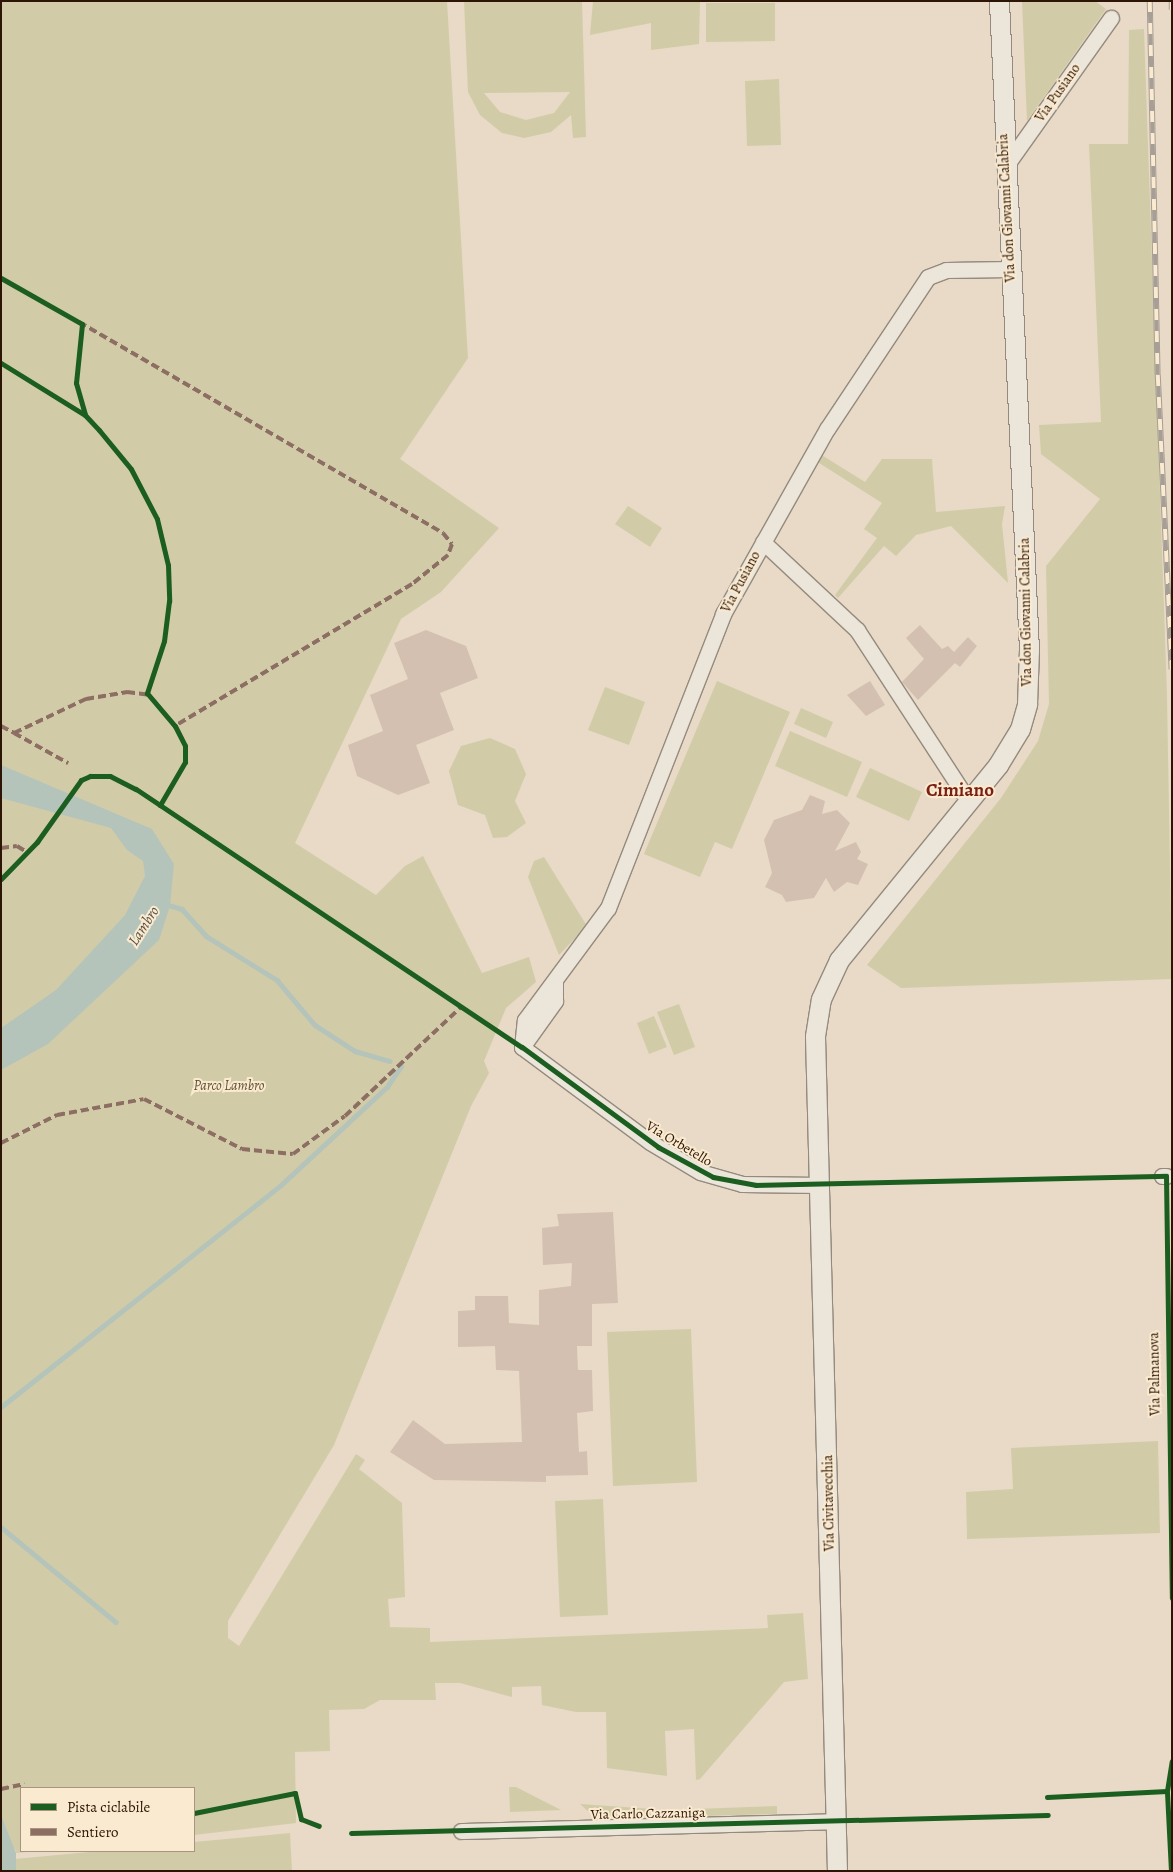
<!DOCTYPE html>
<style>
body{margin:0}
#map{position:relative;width:1173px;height:1872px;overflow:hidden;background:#e8dac6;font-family:Alegreya,serif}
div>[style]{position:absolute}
.green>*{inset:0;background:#d1cca7}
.water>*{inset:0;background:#b4c4ba}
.stream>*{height:4.5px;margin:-2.25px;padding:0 2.25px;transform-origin:2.25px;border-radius:2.25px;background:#b4c4ba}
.building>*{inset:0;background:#d4c0b1}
.roads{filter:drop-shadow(1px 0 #958a7d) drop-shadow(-1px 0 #958a7d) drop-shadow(0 1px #958a7d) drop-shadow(0 -1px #958a7d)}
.minor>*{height:15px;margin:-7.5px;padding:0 7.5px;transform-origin:7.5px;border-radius:7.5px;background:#ebe5da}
.tertiary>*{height:19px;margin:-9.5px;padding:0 9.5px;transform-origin:9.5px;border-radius:9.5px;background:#ebe5da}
.rail>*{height:5.5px;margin-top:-2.75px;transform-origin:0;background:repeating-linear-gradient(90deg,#faead0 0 11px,#a79e95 0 22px);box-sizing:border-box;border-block:1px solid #a79e95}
.quiet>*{height:4px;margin-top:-2px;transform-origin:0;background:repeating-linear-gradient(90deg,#8d6e63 0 8px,transparent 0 12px)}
.cycleway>*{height:5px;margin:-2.5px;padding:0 2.5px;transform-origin:2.5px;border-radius:2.5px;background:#1b5e20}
span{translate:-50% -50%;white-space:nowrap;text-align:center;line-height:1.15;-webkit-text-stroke:4px #faead0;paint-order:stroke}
.street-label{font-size:14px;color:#2d1505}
.park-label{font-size:14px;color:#605135;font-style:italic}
.water-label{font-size:15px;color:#554f43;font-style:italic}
.district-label{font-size:19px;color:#7a1f14;font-weight:700}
.frame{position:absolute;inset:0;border:2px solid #2d1505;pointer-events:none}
.legend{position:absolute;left:20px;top:1787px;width:175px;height:65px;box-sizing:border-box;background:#faead0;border:1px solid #a8957f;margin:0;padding:6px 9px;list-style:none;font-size:15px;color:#2d1505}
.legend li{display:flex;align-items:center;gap:10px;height:25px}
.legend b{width:25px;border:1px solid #a8957f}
</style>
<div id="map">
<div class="green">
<i style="clip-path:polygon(1px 1px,447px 1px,468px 358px,400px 459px,499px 528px,441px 592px,401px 619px,295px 843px,376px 895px,405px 866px,423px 856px,482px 973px,529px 957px,536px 982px,506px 1008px,484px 1061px,489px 1073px,471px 1106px,334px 1445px,228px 1621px,228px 1638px,239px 1646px,356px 1454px,365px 1460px,359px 1469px,402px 1503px,405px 1597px,388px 1599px,390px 1627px,430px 1628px,430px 1642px,768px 1628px,767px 1615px,803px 1613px,808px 1679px,784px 1682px,700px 1779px,696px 1780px,694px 1729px,665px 1731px,667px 1776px,607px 1768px,606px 1712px,576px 1712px,542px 1705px,541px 1686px,512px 1687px,512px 1697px,460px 1683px,435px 1683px,436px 1700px,380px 1700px,364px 1709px,329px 1710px,330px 1751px,295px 1752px,296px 1823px,194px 1835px,194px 1788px,21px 1788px,21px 1851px,39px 1851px,16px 1853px,15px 1849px,1px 1851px)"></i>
<i style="clip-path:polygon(evenodd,464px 1px,582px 1px,586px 137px,573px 138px,571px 115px,551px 132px,524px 138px,502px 133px,480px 115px,468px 92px,464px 1px,570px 92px,554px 113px,526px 120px,500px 112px,484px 93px,570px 92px)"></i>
<i style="clip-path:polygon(593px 1px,700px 1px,699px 44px,651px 50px,651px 23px,590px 35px)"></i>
<i style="clip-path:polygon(1022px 1px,1095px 1px,1106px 9px,1027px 121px)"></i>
<i style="clip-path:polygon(706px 3px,775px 3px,775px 41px,706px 42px)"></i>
<i style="clip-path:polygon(1144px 29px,1167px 696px,1172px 979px,901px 988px,867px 965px,1001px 798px,1038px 741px,1049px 704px,1046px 566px,1100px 499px,1041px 454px,1039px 425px,1101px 422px,1089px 144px,1128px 144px,1129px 30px)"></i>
<i style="clip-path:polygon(779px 79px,781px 145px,747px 146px,745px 81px)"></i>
<i style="clip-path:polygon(820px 454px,865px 482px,882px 459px,932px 459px,936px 512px,1005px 506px,1002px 524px,1008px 583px,951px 526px,916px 535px,896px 556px,884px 546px,838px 598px,835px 595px,877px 538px,864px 529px,882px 503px,816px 461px)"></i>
<i style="clip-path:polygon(628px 506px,662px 528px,650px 547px,615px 524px)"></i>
<i style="clip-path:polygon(717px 681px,790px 712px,732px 849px,715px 842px,700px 877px,644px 854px)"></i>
<i style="clip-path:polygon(605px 687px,645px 702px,629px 745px,588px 730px)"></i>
<i style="clip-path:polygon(801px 708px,833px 722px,826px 738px,794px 724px)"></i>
<i style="clip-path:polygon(790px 731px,862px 762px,847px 797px,775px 766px)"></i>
<i style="clip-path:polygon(490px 738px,515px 749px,526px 774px,515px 801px,526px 823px,507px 837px,493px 838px,485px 815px,458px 805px,449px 771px,461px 746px)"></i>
<i style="clip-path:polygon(870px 768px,922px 792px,909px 821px,856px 797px)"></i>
<i style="clip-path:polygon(544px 857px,587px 926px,559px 955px,528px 877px,534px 861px)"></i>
<i style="clip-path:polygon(679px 1004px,695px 1047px,674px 1055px,657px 1012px)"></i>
<i style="clip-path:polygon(654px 1016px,667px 1047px,649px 1054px,637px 1023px)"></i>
<i style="clip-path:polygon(691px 1329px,697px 1482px,613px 1486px,607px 1332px)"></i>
<i style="clip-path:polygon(1158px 1441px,1160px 1533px,967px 1539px,966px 1492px,1013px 1489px,1011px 1448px)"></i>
<i style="clip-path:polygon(603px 1499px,608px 1615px,560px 1617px,555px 1501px)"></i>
<i style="clip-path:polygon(509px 1787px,516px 1787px,561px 1810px,510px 1812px)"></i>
<i style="clip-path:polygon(580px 1804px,667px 1810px,777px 1806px,777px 1814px,597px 1819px)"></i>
<i style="clip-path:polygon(290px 1833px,292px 1871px,16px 1871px,15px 1859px,100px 1851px,194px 1851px,194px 1842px)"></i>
</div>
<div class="water">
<i style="clip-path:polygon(1px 765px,152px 829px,174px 864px,170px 906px,159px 940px,48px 1044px,1px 1070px,1px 1028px,56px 990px,125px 915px,145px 876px,143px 861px,127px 850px,111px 828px,1px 798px)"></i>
<i style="clip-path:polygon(1px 1815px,16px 1853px,16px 1871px,1px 1871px)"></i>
</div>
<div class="stream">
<i style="left:165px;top:904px;width:18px;rotate:16deg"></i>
<i style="left:182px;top:909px;width:36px;rotate:48deg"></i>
<i style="left:206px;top:936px;width:84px;rotate:31.8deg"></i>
<i style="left:277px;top:980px;width:59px;rotate:49.8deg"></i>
<i style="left:315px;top:1025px;width:48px;rotate:33deg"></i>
<i style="left:355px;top:1051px;width:36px;rotate:16deg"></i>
<i style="left:1px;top:1407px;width:357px;rotate:-38.4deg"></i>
<i style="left:281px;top:1185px;width:144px;rotate:-42.8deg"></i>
<i style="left:387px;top:1087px;width:25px;rotate:-56deg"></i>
<i style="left:1px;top:1527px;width:149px;rotate:39.6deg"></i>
</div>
<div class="building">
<i style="clip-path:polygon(920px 625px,942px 649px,948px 646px,954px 652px,968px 637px,977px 646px,960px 667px,955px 663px,918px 700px,902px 682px,924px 659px,906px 638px)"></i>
<i style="clip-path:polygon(426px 630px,466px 646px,478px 678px,440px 693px,454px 730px,416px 745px,430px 783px,398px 795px,357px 776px,348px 745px,383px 731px,370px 695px,408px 679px,394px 643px)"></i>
<i style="clip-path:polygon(870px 681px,885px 705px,866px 716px,847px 695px)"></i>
<i style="clip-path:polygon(810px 795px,825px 801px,822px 814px,837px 810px,850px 823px,835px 851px,856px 842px,861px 852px,857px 859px,868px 864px,858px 885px,847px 882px,834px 892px,826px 878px,814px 898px,786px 902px,782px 895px,765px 887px,772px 873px,764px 840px,774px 820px,802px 810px)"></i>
<i style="clip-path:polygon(613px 1212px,618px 1303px,592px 1304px,592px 1346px,577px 1346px,578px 1370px,592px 1370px,593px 1411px,577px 1413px,579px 1452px,587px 1451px,588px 1475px,546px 1476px,546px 1482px,434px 1480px,390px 1452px,413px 1420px,445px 1444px,522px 1442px,519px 1371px,496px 1370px,495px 1346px,458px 1347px,458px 1311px,475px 1310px,475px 1296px,508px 1296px,509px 1323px,539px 1325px,539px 1290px,571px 1286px,572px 1263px,543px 1265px,542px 1228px,559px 1226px,557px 1214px)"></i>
</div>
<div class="roads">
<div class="minor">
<i style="left:1005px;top:167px;width:183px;rotate:-54.6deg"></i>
<i style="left:763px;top:542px;width:129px;rotate:43.1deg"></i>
<i style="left:857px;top:630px;width:205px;rotate:56.9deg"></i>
<i style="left:522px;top:1047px;width:27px;rotate:-84deg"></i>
<i style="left:525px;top:1020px;width:139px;rotate:-53.5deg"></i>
<i style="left:608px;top:908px;width:316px;rotate:-68.6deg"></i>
<i style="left:723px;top:614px;width:212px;rotate:-60.7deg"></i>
<i style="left:827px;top:429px;width:182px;rotate:-56.4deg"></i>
<i style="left:928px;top:277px;width:19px;rotate:-21deg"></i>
<i style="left:946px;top:270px;width:64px;rotate:-0.9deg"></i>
<i style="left:522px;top:1047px;width:159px;rotate:36.6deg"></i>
<i style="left:650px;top:1142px;width:58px;rotate:31deg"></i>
<i style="left:700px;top:1172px;width:44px;rotate:15.9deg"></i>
<i style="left:742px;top:1184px;width:79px;rotate:0.7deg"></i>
<i style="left:522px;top:1047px;width:57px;rotate:-54.3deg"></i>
<i style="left:555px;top:1001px;width:19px;rotate:-90deg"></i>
<i style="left:1162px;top:1176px;width:4px"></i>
<i style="left:461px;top:1831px;width:375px;rotate:-1.5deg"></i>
</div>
<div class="tertiary">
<i style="left:837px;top:1871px;width:835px;rotate:-91.51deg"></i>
<i style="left:815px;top:1036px;width:37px;rotate:-81deg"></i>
<i style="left:821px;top:999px;width:43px;rotate:-65.2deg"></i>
<i style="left:839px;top:960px;width:252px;rotate:-50.8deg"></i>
<i style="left:998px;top:765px;width:42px;rotate:-58.6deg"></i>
<i style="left:1020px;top:729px;width:26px;rotate:-74deg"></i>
<i style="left:1027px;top:704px;width:54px;rotate:-87.9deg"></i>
<i style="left:1029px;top:650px;width:650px;rotate:-92.65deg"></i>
</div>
</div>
<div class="rail">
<i style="left:1150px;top:1px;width:374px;rotate:88.8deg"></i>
<i style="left:1158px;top:375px;width:295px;rotate:87.3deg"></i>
<i style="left:1172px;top:1px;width:9px;rotate:90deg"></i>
</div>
<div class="quiet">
<i style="left:79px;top:322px;width:421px;rotate:30.1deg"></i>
<i style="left:443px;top:533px;width:14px;rotate:51deg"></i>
<i style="left:452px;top:544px;width:12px;rotate:110deg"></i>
<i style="left:448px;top:555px;width:46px;rotate:141.1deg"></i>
<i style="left:412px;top:584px;width:276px;rotate:149.1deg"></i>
<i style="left:1px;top:726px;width:15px;rotate:28deg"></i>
<i style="left:14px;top:733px;width:80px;rotate:-25.3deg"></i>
<i style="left:86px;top:699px;width:42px;rotate:-9.7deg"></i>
<i style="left:127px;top:692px;width:24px;rotate:7deg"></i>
<i style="left:14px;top:733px;width:62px;rotate:29.1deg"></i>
<i style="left:1px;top:848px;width:16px;rotate:-7deg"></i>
<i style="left:17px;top:846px;width:9px;rotate:32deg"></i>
<i style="left:1px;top:1143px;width:63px;rotate:-26.6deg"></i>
<i style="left:57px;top:1115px;width:88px;rotate:-10.4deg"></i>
<i style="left:144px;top:1099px;width:110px;rotate:27deg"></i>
<i style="left:242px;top:1149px;width:51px;rotate:5.6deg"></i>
<i style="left:293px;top:1154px;width:64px;rotate:-36.2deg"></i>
<i style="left:345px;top:1116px;width:159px;rotate:-43.2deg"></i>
<i style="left:1px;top:1789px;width:24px;rotate:-12deg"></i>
</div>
<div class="cycleway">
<i style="left:1px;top:278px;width:93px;rotate:29.6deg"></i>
<i style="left:82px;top:324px;width:59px;rotate:95.8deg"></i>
<i style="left:76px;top:383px;width:33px;rotate:74deg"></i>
<i style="left:1px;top:363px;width:99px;rotate:31.8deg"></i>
<i style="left:85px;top:415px;width:21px;rotate:47deg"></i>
<i style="left:99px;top:430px;width:50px;rotate:50.6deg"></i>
<i style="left:131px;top:469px;width:56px;rotate:62.5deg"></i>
<i style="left:157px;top:519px;width:47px;rotate:76.6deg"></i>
<i style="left:168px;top:565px;width:36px;rotate:88deg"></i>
<i style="left:169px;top:601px;width:40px;rotate:97.1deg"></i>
<i style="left:164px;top:641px;width:55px;rotate:108.1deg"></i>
<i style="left:147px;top:693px;width:43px;rotate:49.7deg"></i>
<i style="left:175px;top:726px;width:22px;rotate:63deg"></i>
<i style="left:185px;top:746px;width:16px;rotate:90deg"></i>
<i style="left:185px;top:762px;width:50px;rotate:120.2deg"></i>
<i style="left:1px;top:879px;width:52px;rotate:-45.8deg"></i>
<i style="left:37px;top:842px;width:76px;rotate:-54.6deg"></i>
<i style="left:81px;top:780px;width:10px;rotate:-24deg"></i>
<i style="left:90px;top:776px;width:20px"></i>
<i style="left:110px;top:776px;width:29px;rotate:27deg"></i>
<i style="left:136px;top:789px;width:464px;rotate:33.8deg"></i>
<i style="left:522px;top:1047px;width:169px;rotate:36.3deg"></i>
<i style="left:658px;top:1147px;width:63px;rotate:28.6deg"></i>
<i style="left:713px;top:1177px;width:44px;rotate:10.5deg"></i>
<i style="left:756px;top:1185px;width:410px;rotate:-1.3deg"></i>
<i style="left:1166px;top:1176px;width:422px;rotate:89.2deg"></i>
<i style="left:1047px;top:1797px;width:120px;rotate:-2.9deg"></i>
<i style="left:194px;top:1813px;width:103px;rotate:-11.2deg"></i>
<i style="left:295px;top:1793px;width:27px;rotate:77deg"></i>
<i style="left:301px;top:1819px;width:19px;rotate:21deg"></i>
<i style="left:351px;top:1833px;width:697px;rotate:-1.48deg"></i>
<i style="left:1171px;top:1871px;width:80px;rotate:-92.9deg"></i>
<i style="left:1167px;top:1791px;width:30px;rotate:-81deg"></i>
</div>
<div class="street-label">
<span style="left:1058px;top:93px;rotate:-55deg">Via Pusiano</span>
<span style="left:1007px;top:208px;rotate:-93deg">Via don Giovanni Calabria</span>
<span style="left:741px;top:582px;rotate:-62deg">Via Pusiano</span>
<span style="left:1026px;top:612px;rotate:-91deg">Via don Giovanni Calabria</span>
<span style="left:679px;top:1144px;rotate:31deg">Via Orbetello</span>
<span style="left:1155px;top:1374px;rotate:-91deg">Via Palmanova</span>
<span style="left:829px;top:1503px;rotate:-91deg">Via Civitavecchia</span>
<span style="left:648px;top:1814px;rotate:-1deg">Via Carlo Cazzaniga</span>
</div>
<div class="park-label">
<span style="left:229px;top:1086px">Parco Lambro</span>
</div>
<div class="water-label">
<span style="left:144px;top:926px;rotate:-57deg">Lambro</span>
</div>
<div class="district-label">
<span style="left:960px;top:791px">Cimiano</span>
</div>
<div class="frame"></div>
<ul class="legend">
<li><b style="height:6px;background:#1b5e20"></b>Pista ciclabile</li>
<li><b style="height:6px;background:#8d6e63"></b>Sentiero</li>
</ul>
</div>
